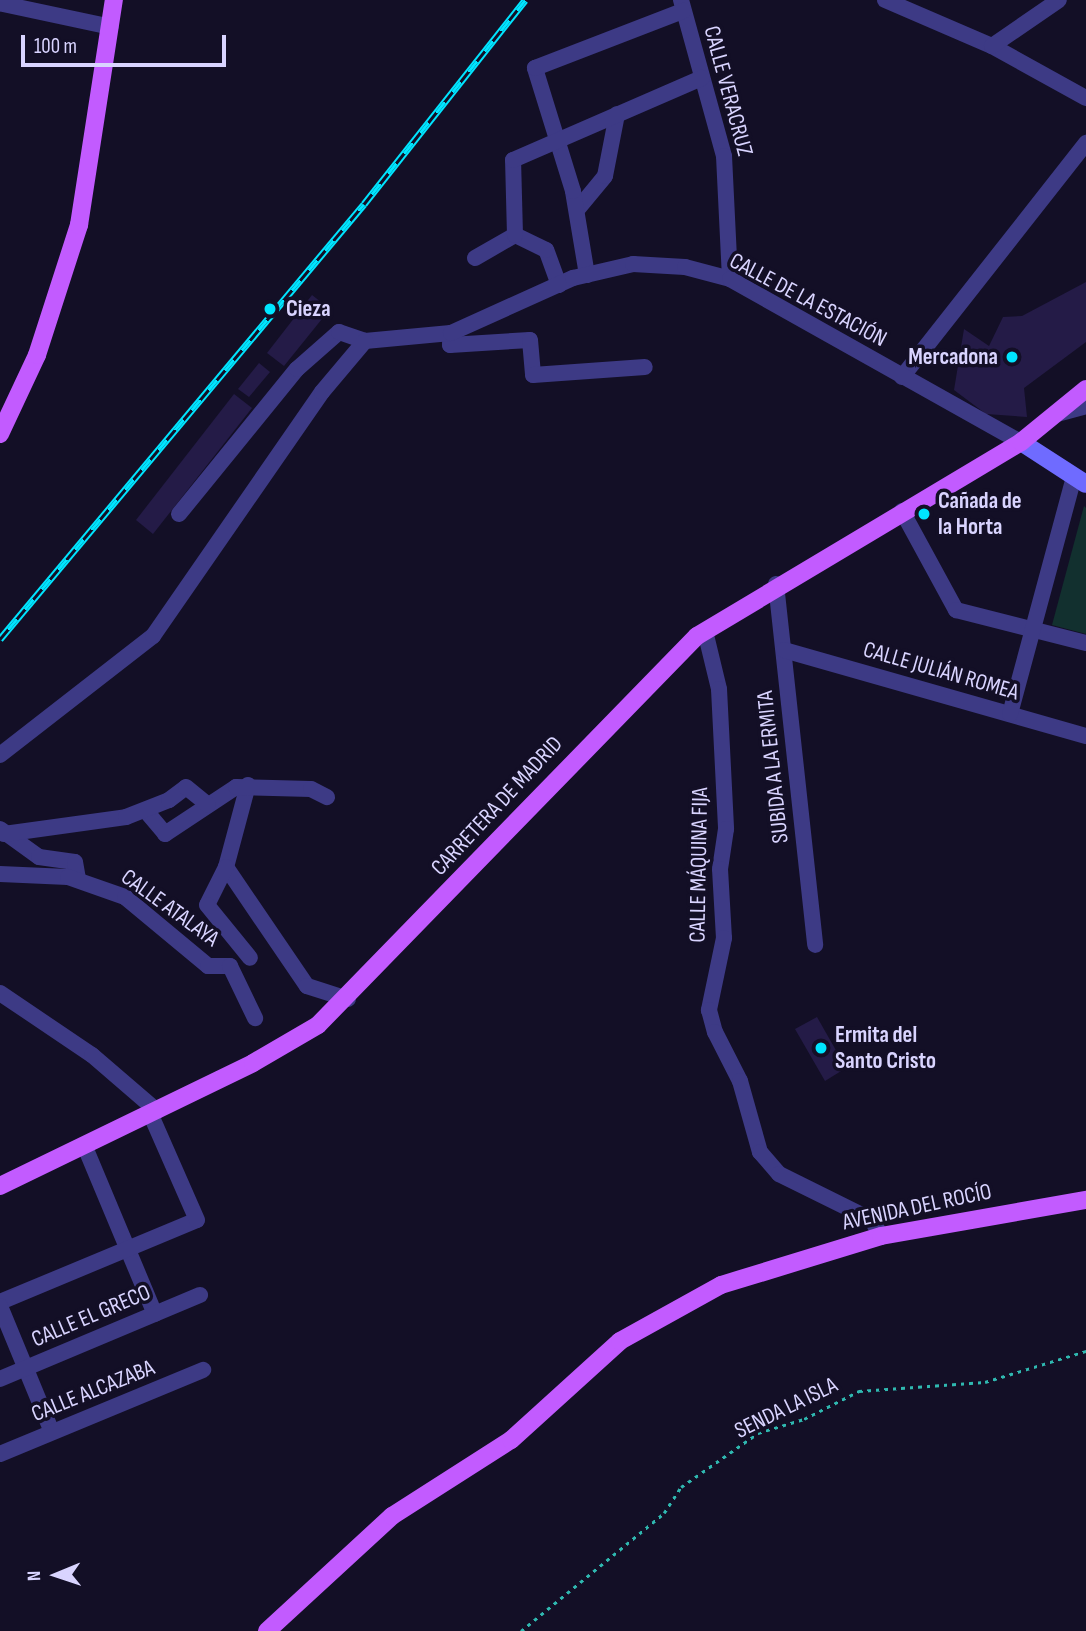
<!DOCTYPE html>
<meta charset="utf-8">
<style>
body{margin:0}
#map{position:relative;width:1086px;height:1631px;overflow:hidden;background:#130f26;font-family:"Sofia Sans Condensed",sans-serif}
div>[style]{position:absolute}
.green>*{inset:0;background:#12302f}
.building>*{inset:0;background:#241b47}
.path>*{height:2.5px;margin-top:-1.25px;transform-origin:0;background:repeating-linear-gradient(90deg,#2fb8b0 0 3.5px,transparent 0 8.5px)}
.street>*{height:16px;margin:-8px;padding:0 8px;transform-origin:8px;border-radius:8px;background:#3d3a85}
.secondary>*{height:18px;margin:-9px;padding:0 9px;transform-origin:9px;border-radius:9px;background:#6f6bff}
.primary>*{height:18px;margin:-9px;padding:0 9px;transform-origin:9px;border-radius:9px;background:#c25bff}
.rail>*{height:7px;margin-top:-3.5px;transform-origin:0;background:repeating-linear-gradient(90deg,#130f26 0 13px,#00e5ff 0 26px);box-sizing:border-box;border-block:2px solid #00e5ff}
.dots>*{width:19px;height:19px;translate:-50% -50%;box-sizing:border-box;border:4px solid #130f26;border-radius:50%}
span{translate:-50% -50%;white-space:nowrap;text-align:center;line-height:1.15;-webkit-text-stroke:7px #130f26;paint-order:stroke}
.street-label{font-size:23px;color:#d9d4ff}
.poi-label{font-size:23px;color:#d9d4ff;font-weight:700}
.left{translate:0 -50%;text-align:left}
.right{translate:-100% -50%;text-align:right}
.north{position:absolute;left:21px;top:1540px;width:70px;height:70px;-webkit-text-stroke:5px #130f26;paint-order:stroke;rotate:268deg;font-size:19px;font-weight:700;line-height:28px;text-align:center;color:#d9d4ff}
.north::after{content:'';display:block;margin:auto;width:24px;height:32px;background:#d9d4ff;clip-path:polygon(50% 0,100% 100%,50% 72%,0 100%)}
.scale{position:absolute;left:21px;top:35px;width:205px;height:32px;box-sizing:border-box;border:4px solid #d9d4ff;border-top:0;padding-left:9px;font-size:21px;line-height:24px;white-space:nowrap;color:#d9d4ff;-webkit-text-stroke:5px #130f26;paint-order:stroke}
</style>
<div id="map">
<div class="green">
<i style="clip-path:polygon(1084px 506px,1086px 508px,1086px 634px,1052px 625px)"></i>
</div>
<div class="building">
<i style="clip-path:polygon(1086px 282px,1086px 342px,1024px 388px,1027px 417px,986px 414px,954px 390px,964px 329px,989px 346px,1003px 317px,1022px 316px)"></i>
<i style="clip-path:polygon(312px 295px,330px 309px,284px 366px,267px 353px)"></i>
<i style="clip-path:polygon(259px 363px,270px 372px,249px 397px,238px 389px)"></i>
<i style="clip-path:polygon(234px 394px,252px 408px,153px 534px,136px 520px)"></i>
<i style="clip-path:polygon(817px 1017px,846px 1068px,825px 1081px,795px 1029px)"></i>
</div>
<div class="path">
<i style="left:521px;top:1631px;width:185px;rotate:-39.5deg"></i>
<i style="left:664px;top:1513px;width:31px;rotate:-57deg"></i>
<i style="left:681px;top:1487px;width:94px;rotate:-35deg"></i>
<i style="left:758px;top:1433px;width:48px;rotate:-16.9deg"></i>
<i style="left:804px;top:1419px;width:62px;rotate:-27deg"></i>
<i style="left:859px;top:1391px;width:126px;rotate:-4.1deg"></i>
<i style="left:985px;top:1382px;width:106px;rotate:-17.1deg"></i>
</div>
<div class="street">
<i style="left:681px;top:0;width:162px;rotate:74.6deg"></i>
<i style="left:724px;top:156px;width:123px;rotate:87.2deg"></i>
<i style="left:885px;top:0;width:116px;rotate:23.3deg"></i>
<i style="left:992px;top:46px;width:107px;rotate:29deg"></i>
<i style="left:3px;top:4px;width:110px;rotate:12deg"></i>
<i style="left:992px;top:46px;width:81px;rotate:-34.5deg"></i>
<i style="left:577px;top:210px;width:44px;rotate:-50.5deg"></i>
<i style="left:605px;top:176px;width:63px;rotate:-79deg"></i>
<i style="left:475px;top:258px;width:46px;rotate:-29.9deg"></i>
<i style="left:587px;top:275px;width:85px;rotate:-99.5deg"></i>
<i style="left:573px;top:191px;width:129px;rotate:-107.2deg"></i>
<i style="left:535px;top:68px;width:159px;rotate:-21.1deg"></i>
<i style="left:559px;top:285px;width:37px;rotate:-110deg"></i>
<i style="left:546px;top:250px;width:34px;rotate:-154deg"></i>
<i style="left:515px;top:235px;width:75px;rotate:-91.5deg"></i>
<i style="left:513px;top:160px;width:206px;rotate:-23.5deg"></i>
<i style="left:451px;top:333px;width:12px;rotate:95deg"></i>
<i style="left:450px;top:345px;width:80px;rotate:-3.6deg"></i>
<i style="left:530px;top:340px;width:35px;rotate:85deg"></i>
<i style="left:533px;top:375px;width:112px;rotate:-4.1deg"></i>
<i style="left:902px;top:377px;width:298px;rotate:-51.8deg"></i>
<i style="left:1057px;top:414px;width:30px;rotate:-15deg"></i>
<i style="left:902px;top:511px;width:113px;rotate:61.4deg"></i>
<i style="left:956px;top:610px;width:134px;rotate:14.2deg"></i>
<i style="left:179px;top:514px;width:187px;rotate:-50.9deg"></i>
<i style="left:297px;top:369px;width:56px;rotate:-41.4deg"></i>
<i style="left:339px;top:332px;width:28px;rotate:19deg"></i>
<i style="left:365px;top:341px;width:86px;rotate:-5.3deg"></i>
<i style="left:451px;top:333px;width:134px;rotate:-24.3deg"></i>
<i style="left:573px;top:278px;width:62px;rotate:-13.1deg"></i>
<i style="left:633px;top:264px;width:52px;rotate:3.3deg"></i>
<i style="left:685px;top:267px;width:47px;rotate:14.9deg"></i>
<i style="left:730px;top:279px;width:334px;rotate:29.3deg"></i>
<i style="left:776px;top:584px;width:363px;rotate:83.8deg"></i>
<i style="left:705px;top:631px;width:60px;rotate:76.4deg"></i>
<i style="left:719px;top:689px;width:140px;rotate:87.1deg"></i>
<i style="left:726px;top:829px;width:40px;rotate:98.5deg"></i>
<i style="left:720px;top:869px;width:69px;rotate:86.7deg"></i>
<i style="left:724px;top:938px;width:74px;rotate:101.8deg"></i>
<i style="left:709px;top:1010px;width:23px;rotate:75deg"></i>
<i style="left:715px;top:1032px;width:55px;rotate:63deg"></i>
<i style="left:740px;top:1081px;width:74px;rotate:74.3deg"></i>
<i style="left:760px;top:1152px;width:29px;rotate:49deg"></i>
<i style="left:779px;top:1174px;width:104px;rotate:26.3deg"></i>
<i style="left:872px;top:1220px;width:18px;rotate:61deg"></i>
<i style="left:784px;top:650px;width:314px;rotate:15.9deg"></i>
<i style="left:1010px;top:714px;width:246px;rotate:-74.9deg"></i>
<i style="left:0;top:755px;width:194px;rotate:-37.9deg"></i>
<i style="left:153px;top:636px;width:297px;rotate:-55.3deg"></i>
<i style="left:322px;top:392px;width:67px;rotate:-49.9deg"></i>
<i style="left:248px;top:785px;width:85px;rotate:105deg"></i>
<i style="left:226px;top:867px;width:144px;rotate:55.8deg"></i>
<i style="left:307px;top:986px;width:43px;rotate:17.6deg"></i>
<i style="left:146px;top:811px;width:30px;rotate:50deg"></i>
<i style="left:165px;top:834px;width:85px;rotate:-33.5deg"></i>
<i style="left:236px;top:787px;width:75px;rotate:1.5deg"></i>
<i style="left:311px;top:789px;width:18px;rotate:27deg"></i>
<i style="left:0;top:829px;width:48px;rotate:35.7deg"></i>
<i style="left:39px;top:857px;width:36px;rotate:8deg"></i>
<i style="left:75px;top:862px;width:17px;rotate:80deg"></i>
<i style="left:4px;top:834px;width:123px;rotate:-7.9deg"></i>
<i style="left:126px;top:817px;width:46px;rotate:-21.6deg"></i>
<i style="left:169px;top:800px;width:21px;rotate:-37deg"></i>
<i style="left:186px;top:787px;width:28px;rotate:39deg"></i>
<i style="left:226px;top:867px;width:42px;rotate:116.6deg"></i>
<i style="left:207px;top:905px;width:68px;rotate:50.9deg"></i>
<i style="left:0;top:874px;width:68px;rotate:2.5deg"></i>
<i style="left:68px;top:877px;width:60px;rotate:19.3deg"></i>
<i style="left:125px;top:897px;width:108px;rotate:39.7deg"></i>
<i style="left:208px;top:966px;width:22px"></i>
<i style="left:230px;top:966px;width:58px;rotate:64.3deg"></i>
<i style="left:0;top:993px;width:111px;rotate:34deg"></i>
<i style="left:92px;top:1055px;width:86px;rotate:40.7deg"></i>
<i style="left:85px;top:1147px;width:181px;rotate:67.3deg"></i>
<i style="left:0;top:1302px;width:213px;rotate:-22.6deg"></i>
<i style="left:197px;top:1220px;width:115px;rotate:-113.7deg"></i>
<i style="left:0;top:1306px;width:136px;rotate:67.6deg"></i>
<i style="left:0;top:1379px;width:217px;rotate:-22.8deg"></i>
<i style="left:0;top:1454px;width:220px;rotate:-22.5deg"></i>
</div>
<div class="secondary">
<i style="left:1021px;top:442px;width:77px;rotate:32.9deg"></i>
</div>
<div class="primary">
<i style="left:0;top:434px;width:87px;rotate:-64.9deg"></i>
<i style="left:37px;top:355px;width:137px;rotate:-72.1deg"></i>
<i style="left:79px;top:225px;width:228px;rotate:-81.2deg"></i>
<i style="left:0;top:1186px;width:281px;rotate:-25.9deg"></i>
<i style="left:253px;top:1063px;width:75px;rotate:-30.3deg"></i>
<i style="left:318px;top:1025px;width:543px;rotate:-45.75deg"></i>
<i style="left:697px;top:636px;width:378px;rotate:-30.9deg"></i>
<i style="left:1021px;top:442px;width:84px;rotate:-39.2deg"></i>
<i style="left:267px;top:1631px;width:170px;rotate:-42.6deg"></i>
<i style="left:392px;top:1516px;width:141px;rotate:-32.6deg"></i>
<i style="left:511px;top:1440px;width:147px;rotate:-42.2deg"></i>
<i style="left:620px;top:1341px;width:115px;rotate:-29deg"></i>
<i style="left:721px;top:1285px;width:167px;rotate:-17deg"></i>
<i style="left:881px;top:1236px;width:208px;rotate:-10deg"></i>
</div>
<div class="rail">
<i style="left:0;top:639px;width:567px;rotate:-50.08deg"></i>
<i style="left:364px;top:204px;width:260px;rotate:-51.7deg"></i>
</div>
<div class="dots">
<i style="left:270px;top:309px;background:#00e5ff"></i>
<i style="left:1012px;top:357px;background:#00e5ff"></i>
<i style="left:924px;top:514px;background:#00e5ff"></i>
<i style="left:821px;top:1048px;background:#00e5ff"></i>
</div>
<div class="street-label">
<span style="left:728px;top:91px;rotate:75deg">CALLE VERACRUZ</span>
<span style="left:808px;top:300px;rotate:28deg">CALLE DE LA ESTACIÓN</span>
<span style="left:941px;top:671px;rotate:16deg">CALLE JULIÁN ROMEA</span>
<span style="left:773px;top:767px;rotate:-96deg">SUBIDA A LA ERMITA</span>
<span style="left:497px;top:806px;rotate:-47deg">CARRETERA DE MADRID</span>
<span style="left:699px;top:865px;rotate:-89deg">CALLE MÁQUINA FIJA</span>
<span style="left:170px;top:908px;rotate:36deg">CALLE ATALAYA</span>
<span style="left:917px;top:1207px;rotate:-12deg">AVENIDA DEL ROCÍO</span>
<span style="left:91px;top:1316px;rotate:-23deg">CALLE EL GRECO</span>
<span style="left:93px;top:1391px;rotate:-22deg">CALLE ALCAZABA</span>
<span style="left:786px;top:1408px;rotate:-26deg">SENDA LA ISLA</span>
</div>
<div class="poi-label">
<span class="left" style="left:286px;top:309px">Cieza</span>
<span class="right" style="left:998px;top:357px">Mercadona</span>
<span class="left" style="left:938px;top:514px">Cañada de<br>la Horta</span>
<span class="left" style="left:835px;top:1048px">Ermita del<br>Santo Cristo</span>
</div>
<div class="north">N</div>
<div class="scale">100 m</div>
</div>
